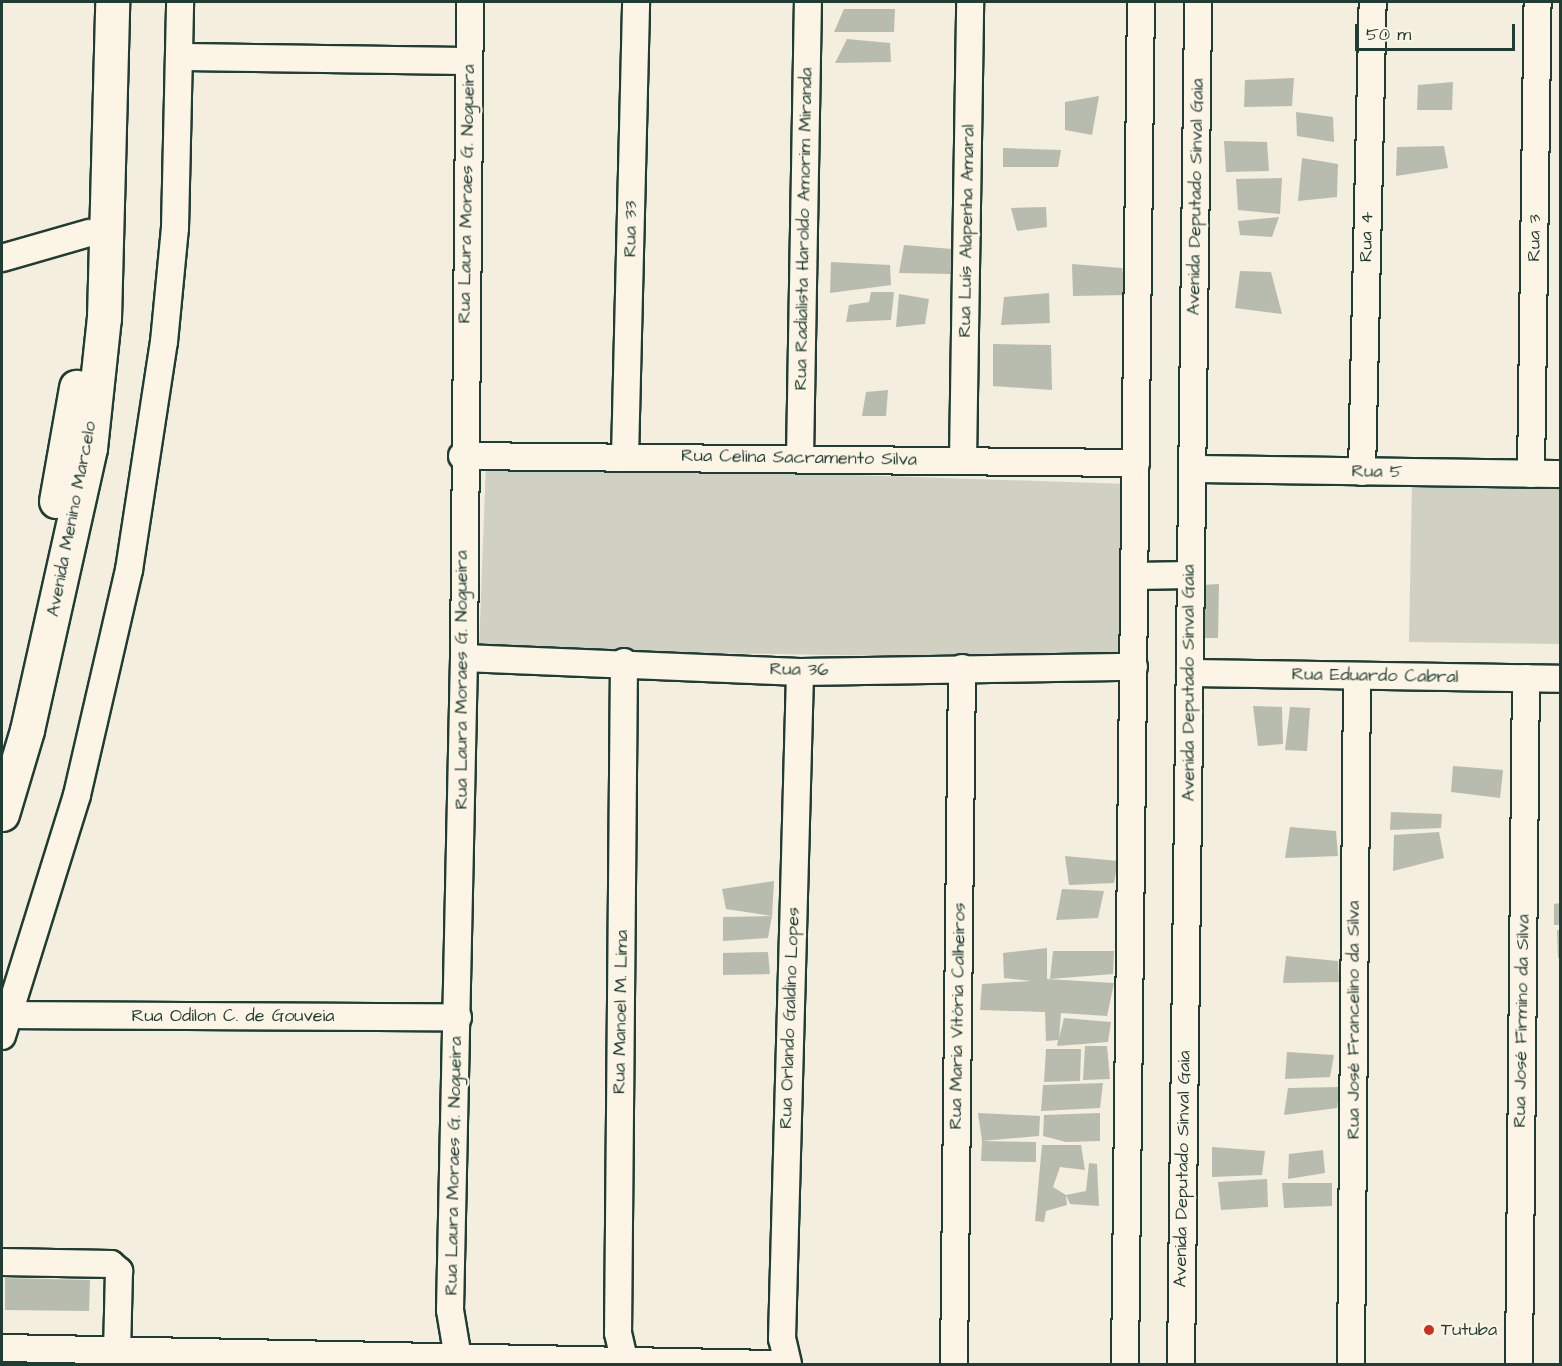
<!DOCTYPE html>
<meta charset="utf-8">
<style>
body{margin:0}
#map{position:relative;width:1562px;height:1366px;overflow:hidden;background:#f3eede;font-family:"Architects Daughter",sans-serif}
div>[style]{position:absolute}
.green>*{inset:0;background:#d0d1c2}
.building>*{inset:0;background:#b8bcae}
.roads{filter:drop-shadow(2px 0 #1f3d34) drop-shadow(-2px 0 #1f3d34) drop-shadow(0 2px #1f3d34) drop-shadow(0 -2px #1f3d34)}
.minor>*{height:26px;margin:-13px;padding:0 13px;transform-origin:13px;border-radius:13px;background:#fcf5e5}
.major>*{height:33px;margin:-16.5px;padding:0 16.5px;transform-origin:16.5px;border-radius:16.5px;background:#fcf5e5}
.dots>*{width:16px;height:16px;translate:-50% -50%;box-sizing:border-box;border:3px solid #fcf5e5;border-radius:50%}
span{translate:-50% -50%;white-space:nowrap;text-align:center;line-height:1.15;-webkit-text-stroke:4.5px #fcf5e5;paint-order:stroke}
.street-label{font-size:18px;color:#1f3d34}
.poi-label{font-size:18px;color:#1f3d34}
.left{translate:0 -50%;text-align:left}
.frame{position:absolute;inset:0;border:3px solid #1f3d34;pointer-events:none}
.scale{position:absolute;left:1355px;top:24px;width:160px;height:27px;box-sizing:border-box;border:3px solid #1f3d34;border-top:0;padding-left:8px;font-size:18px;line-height:21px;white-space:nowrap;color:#1f3d34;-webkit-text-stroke:4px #fcf5e5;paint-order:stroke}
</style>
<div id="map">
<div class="green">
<i style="clip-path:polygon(486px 463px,1128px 484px,1122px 660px,479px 649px)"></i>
<i style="clip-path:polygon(1412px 484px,1560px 488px,1560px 644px,1409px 642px)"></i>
</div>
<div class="building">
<i style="clip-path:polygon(844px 9px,895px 9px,894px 32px,834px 32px)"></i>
<i style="clip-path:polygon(847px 39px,890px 43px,891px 62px,835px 63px)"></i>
<i style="clip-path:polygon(1294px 78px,1292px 106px,1244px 107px,1245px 80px)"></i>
<i style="clip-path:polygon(1453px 82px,1452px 110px,1417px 110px,1418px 85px)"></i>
<i style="clip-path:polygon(1099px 96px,1092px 135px,1065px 130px,1065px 102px)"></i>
<i style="clip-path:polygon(1296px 112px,1333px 117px,1334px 142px,1297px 136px)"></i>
<i style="clip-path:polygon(1224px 141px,1267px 142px,1269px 171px,1226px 172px)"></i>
<i style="clip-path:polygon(1444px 146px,1448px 168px,1396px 176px,1397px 147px)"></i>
<i style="clip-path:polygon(1003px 148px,1061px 150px,1058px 167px,1003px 167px)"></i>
<i style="clip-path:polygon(1302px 158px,1338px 164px,1337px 197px,1298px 201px)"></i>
<i style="clip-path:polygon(1282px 178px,1280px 214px,1238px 210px,1236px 179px)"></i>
<i style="clip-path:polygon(1046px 207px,1047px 227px,1017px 231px,1011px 208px)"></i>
<i style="clip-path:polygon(1279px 217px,1272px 237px,1240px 235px,1238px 221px)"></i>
<i style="clip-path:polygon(904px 245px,952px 249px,951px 274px,899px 273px)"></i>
<i style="clip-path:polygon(831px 262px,890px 265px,891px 285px,830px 293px)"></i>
<i style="clip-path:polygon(1072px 264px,1122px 268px,1127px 295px,1073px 296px)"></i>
<i style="clip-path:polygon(1240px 271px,1271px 272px,1282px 314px,1235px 308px)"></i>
<i style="clip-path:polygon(871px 292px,894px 292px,891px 320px,846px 322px,849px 305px,869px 302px)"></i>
<i style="clip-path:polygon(1049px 293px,1050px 323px,1001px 325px,1004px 297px)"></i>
<i style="clip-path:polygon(899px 294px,929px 299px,925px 324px,896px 327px)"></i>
<i style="clip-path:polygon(993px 344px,1051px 345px,1052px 390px,993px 386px)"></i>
<i style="clip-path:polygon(888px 390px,886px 416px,862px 416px,866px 392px)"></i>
<i style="clip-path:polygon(1219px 584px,1218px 638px,1200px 638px,1201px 585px)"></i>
<i style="clip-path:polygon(1253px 706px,1282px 707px,1283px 744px,1258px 746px)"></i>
<i style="clip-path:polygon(1290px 707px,1310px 708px,1307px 751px,1285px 750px)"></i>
<i style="clip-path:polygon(1453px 766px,1503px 770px,1500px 798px,1451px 792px)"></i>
<i style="clip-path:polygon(1391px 812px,1442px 814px,1441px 828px,1390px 830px)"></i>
<i style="clip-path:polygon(1290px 827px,1336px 831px,1338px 856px,1285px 858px)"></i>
<i style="clip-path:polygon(1439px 832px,1444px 858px,1393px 871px,1394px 835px)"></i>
<i style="clip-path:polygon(1065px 856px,1118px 861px,1114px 883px,1069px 885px)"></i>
<i style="clip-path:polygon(774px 881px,772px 916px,768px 938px,723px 941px,723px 917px,772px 916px,726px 909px,722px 889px)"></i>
<i style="clip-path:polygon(1062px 889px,1104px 891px,1098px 918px,1056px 920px)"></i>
<i style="clip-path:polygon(1560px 903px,1560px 925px,1554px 925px,1554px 904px)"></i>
<i style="clip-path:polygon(1557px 930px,1560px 930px,1560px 958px,1558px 958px)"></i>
<i style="clip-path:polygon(1047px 948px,1047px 979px,1114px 983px,1107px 1016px,1061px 1013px,1059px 1038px,1064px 1018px,1111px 1022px,1108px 1042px,1057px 1046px,1058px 1040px,1046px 1041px,1045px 1012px,980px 1010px,982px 984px,1031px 981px,1004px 978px,1003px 953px)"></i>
<i style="clip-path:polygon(1053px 951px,1114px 951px,1113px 974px,1050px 979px)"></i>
<i style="clip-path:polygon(768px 952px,770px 974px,723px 975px,723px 953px)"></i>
<i style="clip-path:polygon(1286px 956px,1338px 961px,1339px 982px,1283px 983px)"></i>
<i style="clip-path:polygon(1085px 1046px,1107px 1046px,1110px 1079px,1083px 1080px)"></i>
<i style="clip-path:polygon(1046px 1049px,1081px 1049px,1080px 1081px,1044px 1082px)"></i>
<i style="clip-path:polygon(1287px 1052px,1334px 1055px,1330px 1077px,1285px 1079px)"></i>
<i style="clip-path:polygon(1103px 1083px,1100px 1108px,1041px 1111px,1043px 1085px)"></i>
<i style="clip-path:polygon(1340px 1087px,1337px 1108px,1284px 1115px,1288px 1088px)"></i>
<i style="clip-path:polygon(978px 1113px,1040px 1116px,1039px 1136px,982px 1141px)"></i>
<i style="clip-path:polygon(1100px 1113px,1100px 1141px,1066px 1142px,1043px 1136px,1044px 1115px)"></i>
<i style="clip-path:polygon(982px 1141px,1036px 1142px,1036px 1162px,981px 1161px)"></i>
<i style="clip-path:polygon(1042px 1145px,1081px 1145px,1085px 1170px,1060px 1167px,1053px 1187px,1066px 1195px,1086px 1191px,1089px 1163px,1097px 1164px,1099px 1206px,1070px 1204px,1066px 1195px,1067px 1205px,1046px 1211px,1044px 1222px,1035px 1221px)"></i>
<i style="clip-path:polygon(1212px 1147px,1265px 1151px,1262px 1175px,1212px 1177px)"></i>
<i style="clip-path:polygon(1323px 1150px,1325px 1173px,1288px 1179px,1289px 1154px)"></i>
<i style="clip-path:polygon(1267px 1179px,1268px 1207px,1221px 1210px,1218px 1182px)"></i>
<i style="clip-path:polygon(1282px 1183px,1332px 1183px,1332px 1206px,1284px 1208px)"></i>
<i style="clip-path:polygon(5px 1278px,90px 1280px,89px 1311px,5px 1310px)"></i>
</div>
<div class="roads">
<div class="minor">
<i style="left:180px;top:57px;width:289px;rotate:0.8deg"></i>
<i style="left:2px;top:258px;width:91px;rotate:-16deg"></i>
<i style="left:462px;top:456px;width:674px;rotate:0.6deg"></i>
<i style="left:625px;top:457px;width:455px;rotate:-88.6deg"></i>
<i style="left:800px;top:457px;width:455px;rotate:-89deg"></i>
<i style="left:963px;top:460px;width:458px;rotate:-89.1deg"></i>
<i style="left:1193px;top:469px;width:367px;rotate:0.8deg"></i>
<i style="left:1362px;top:472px;width:470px;rotate:-88.7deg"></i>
<i style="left:1531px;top:474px;width:472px;rotate:-89.2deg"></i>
<i style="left:1135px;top:576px;width:55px;rotate:-1deg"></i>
<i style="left:464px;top:658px;width:336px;rotate:2.4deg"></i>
<i style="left:800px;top:672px;width:334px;rotate:-0.9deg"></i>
<i style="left:624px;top:662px;width:671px;rotate:90.51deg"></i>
<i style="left:618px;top:1333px;width:32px;rotate:77deg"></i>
<i style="left:1190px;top:673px;width:370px;rotate:0.9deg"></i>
<i style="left:9px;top:1015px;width:449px;rotate:0.3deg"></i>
<i style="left:2px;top:1036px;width:252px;rotate:-72.7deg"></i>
<i style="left:77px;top:795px;width:231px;rotate:-77deg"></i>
<i style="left:129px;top:570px;width:231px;rotate:-81.3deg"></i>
<i style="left:164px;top:342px;width:115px;rotate:-84.5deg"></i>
<i style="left:175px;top:228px;width:226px;rotate:-88.7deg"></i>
<i style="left:2px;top:1262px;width:109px;rotate:1.1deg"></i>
<i style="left:111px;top:1264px;width:11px;rotate:41deg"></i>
<i style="left:119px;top:1271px;width:82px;rotate:91.4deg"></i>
<i style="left:2px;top:1348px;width:770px;rotate:1.19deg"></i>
<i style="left:459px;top:1364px;width:55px;rotate:-99.5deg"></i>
<i style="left:450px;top:1310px;width:652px;rotate:-88.77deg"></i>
<i style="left:464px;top:658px;width:656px;rotate:-89.48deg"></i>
<i style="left:788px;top:1364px;width:26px;rotate:-103deg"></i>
<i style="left:782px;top:1339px;width:667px;rotate:-88.45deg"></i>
<i style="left:954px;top:1364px;width:696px;rotate:-89.34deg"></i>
<i style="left:1125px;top:1364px;width:1362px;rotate:-89.33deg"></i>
<i style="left:1181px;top:1364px;width:1362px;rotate:-89.28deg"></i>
<i style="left:1351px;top:1364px;width:688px;rotate:-89.5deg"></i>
<i style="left:1519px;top:1364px;width:686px;rotate:-89.42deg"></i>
</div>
<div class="major">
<i style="left:56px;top:501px;width:116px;rotate:-80deg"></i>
<i style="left:2px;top:814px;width:88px;rotate:-73.4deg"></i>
<i style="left:27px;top:730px;width:289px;rotate:-77.4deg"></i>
<i style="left:90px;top:448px;width:131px;rotate:-83.9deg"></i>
<i style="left:104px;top:318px;width:316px;rotate:-88.5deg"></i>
</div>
</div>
<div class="dots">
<i style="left:1429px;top:1330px;background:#c8321e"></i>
</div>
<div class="street-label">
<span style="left:467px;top:194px;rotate:-89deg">Rua Laura Moraes G. Nogueira</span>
<span style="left:1196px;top:197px;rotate:-89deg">Avenida Deputado Sinval Gaia</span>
<span style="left:631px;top:229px;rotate:-89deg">Rua 33</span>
<span style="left:804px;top:229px;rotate:-89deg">Rua Radialista Haroldo Amorim Miranda</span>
<span style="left:967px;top:231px;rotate:-89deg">Rua Luís Alapenha Amaral</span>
<span style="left:1367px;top:237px;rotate:-89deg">Rua 4</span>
<span style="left:1535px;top:238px;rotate:-89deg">Rua 3</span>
<span style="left:799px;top:458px;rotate:1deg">Rua Celina Sacramento Silva</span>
<span style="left:1377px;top:472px;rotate:1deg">Rua 5</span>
<span style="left:72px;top:519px;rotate:-79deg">Avenida Menino Marcelo</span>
<span style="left:799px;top:670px;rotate:1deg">Rua 36</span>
<span style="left:1375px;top:676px;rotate:1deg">Rua Eduardo Cabral</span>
<span style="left:462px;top:680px;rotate:-90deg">Rua Laura Moraes G. Nogueira</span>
<span style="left:1189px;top:683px;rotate:-90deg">Avenida Deputado Sinval Gaia</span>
<span style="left:621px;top:1012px;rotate:-89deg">Rua Manoel M. Lima</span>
<span style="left:233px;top:1016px">Rua Odilon C. de Gouveia</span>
<span style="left:958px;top:1016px;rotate:-89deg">Rua Maria Vitória Calheiros</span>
<span style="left:790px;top:1018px;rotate:-88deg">Rua Orlando Galdino Lopes</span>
<span style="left:1354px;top:1020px;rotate:-90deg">Rua José Francelino da Silva</span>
<span style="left:1522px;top:1021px;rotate:-89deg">Rua José Firmino da Silva</span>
<span style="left:454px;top:1166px;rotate:-89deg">Rua Laura Moraes G. Nogueira</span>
<span style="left:1183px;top:1169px;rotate:-89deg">Avenida Deputado Sinval Gaia</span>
</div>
<div class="poi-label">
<span class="left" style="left:1441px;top:1330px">Tutuba</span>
</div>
<div class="frame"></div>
<div class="scale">50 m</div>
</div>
